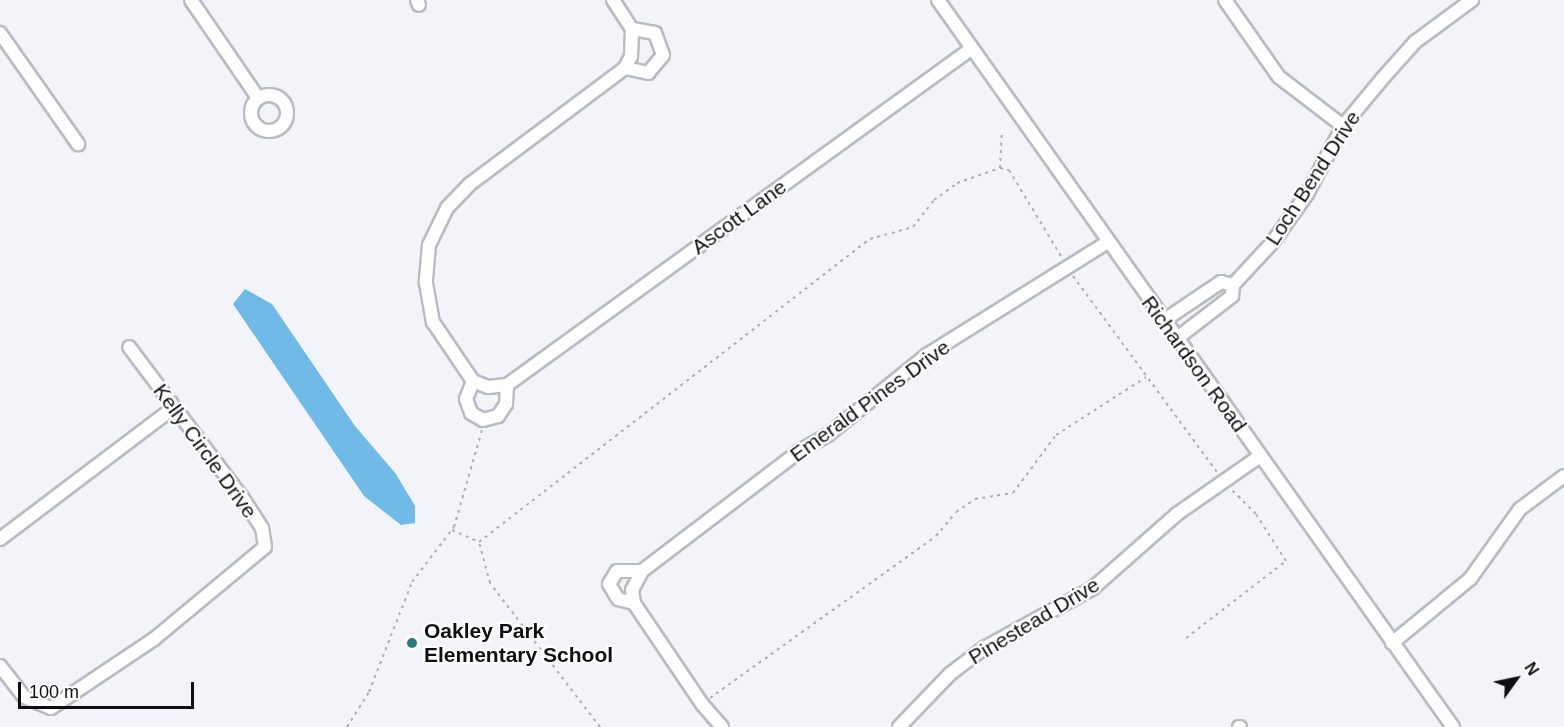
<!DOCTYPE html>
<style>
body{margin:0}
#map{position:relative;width:1564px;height:727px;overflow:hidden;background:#f2f4fa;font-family:Helvetica,sans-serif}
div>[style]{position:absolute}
.water>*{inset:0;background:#6fbae7}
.path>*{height:2px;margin-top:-1px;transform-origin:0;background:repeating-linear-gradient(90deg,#adaeb3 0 3px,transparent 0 7.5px)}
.roads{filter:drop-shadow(2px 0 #b9bcc1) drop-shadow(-2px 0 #b9bcc1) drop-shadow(0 2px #b9bcc1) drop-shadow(0 -2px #b9bcc1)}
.minor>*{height:12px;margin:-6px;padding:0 6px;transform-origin:6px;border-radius:6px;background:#fff}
.minor>.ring{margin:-6px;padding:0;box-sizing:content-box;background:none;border:12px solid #fff;border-radius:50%}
.dots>*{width:16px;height:16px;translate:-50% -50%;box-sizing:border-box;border:3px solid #fff;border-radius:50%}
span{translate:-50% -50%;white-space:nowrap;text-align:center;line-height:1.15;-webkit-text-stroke:4.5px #fff;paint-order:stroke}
.street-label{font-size:21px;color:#0e0f11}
.poi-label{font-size:21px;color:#0e0f11;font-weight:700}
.left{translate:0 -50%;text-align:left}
.north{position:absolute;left:1486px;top:649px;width:60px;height:60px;-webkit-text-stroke:4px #fff;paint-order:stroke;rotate:57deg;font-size:16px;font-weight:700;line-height:24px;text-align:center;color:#0e0f11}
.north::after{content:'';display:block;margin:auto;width:21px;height:27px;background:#0e0f11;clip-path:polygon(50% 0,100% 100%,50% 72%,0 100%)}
.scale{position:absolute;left:18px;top:682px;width:176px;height:27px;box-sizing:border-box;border:3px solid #0e0f11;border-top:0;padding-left:8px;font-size:18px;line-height:21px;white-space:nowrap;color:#0e0f11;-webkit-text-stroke:4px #fff;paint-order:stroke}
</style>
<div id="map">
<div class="water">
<i style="clip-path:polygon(245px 289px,272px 304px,355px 426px,396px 474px,415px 506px,415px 523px,401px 525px,364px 496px,233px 304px)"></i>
</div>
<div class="path">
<i style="left:1000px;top:168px;width:34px;rotate:-87deg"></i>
<i style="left:1073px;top:276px;width:243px;rotate:53.7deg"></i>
<i style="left:452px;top:530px;width:30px;rotate:24deg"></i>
<i style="left:1186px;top:638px;width:126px;rotate:-37.6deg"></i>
<i style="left:1286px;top:561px;width:56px;rotate:-122.6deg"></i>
<i style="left:1256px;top:514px;width:34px;rotate:-135deg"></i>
<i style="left:710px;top:698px;width:278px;rotate:-35.6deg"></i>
<i style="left:936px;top:536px;width:31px;rotate:-50deg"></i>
<i style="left:956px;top:512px;width:23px;rotate:-34deg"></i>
<i style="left:975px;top:499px;width:38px;rotate:-9deg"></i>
<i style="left:1013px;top:493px;width:72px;rotate:-53.4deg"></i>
<i style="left:1056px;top:435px;width:107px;rotate:-32.8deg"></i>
<i style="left:347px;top:727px;width:41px;rotate:-57.8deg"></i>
<i style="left:369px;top:692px;width:118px;rotate:-68.6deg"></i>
<i style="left:412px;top:582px;width:69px;rotate:-52.6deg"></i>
<i style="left:454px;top:527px;width:101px;rotate:-73.9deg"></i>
<i style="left:600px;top:727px;width:181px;rotate:-127.4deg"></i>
<i style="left:490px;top:583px;width:42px;rotate:-105deg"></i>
<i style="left:479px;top:542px;width:495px;rotate:-37.8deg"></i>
<i style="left:870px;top:239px;width:45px;rotate:-15.6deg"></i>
<i style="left:913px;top:227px;width:34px;rotate:-52deg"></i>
<i style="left:934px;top:200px;width:29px;rotate:-36deg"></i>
<i style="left:957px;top:183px;width:46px;rotate:-19.2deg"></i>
<i style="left:1000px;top:168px;width:9px;rotate:13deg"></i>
<i style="left:1009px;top:170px;width:103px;rotate:58.9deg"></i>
</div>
<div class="roads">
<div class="minor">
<i style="left:191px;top:0;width:119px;rotate:55.6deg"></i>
<i style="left:417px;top:0;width:5px;rotate:68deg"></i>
<i style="left:613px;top:0;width:35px;rotate:57deg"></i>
<i style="left:632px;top:29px;width:27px;rotate:92deg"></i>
<i style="left:631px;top:56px;width:13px;rotate:117deg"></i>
<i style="left:625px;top:68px;width:194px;rotate:143.2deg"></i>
<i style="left:470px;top:184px;width:33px;rotate:134deg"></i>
<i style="left:447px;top:208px;width:41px;rotate:115.9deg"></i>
<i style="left:429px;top:245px;width:38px;rotate:95deg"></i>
<i style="left:426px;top:283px;width:40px;rotate:80deg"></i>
<i style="left:433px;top:322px;width:71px;rotate:55.9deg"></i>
<i style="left:473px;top:381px;width:16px;rotate:22deg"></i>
<i style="left:488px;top:387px;width:19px;rotate:-6deg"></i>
<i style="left:507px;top:385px;width:573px;rotate:-35.91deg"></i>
<i style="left:938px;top:0;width:891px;rotate:54.69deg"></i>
<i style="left:1225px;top:0;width:94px;rotate:55deg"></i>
<i style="left:1279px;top:77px;width:81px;rotate:37.4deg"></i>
<i style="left:0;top:33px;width:136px;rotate:54.9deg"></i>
<i style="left:625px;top:68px;width:24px;rotate:12deg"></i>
<i style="left:648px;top:73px;width:23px;rotate:-50deg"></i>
<i style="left:663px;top:55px;width:23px;rotate:-110deg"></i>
<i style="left:655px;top:33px;width:23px;rotate:-170deg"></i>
<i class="ring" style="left:251px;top:95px;width:24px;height:24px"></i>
<i style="left:1163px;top:321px;width:70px;rotate:-33.9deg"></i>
<i style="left:1221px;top:282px;width:12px;rotate:14deg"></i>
<i style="left:1176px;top:339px;width:71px;rotate:-37.5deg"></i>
<i style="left:1232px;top:296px;width:11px;rotate:-85deg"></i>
<i style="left:1233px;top:285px;width:57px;rotate:-47.1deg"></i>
<i style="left:1272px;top:243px;width:60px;rotate:-54.5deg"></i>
<i style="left:1307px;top:194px;width:77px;rotate:-62.1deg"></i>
<i style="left:1343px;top:126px;width:61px;rotate:-50.3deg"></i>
<i style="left:1382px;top:79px;width:50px;rotate:-48.3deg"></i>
<i style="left:1415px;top:42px;width:71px;rotate:-36.4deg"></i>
<i style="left:473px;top:381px;width:19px;rotate:111deg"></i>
<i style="left:466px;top:399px;width:15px;rotate:70deg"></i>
<i style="left:471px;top:413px;width:14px;rotate:30deg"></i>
<i style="left:483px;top:420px;width:16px;rotate:-15deg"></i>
<i style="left:498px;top:416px;width:14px;rotate:-56deg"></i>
<i style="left:506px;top:404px;width:19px;rotate:-87deg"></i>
<i style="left:0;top:539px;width:217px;rotate:-37.1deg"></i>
<i style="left:634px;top:603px;width:16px;rotate:-166deg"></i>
<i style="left:618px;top:599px;width:17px;rotate:-121deg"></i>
<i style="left:609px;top:584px;width:15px;rotate:-58deg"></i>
<i style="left:617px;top:571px;width:25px"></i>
<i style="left:1392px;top:643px;width:101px;rotate:-39.4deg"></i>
<i style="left:1470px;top:579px;width:86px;rotate:-54.5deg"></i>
<i style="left:1520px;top:509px;width:55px;rotate:-36.9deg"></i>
<i style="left:0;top:666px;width:39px;rotate:52deg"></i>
<i style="left:24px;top:697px;width:29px;rotate:22deg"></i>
<i style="left:51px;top:708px;width:124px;rotate:-33.8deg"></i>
<i style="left:154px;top:639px;width:144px;rotate:-39.7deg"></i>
<i style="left:265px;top:547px;width:19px;rotate:-99deg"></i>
<i style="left:262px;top:528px;width:38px;rotate:-123deg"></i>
<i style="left:241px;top:496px;width:186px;rotate:-126.9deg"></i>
<i style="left:722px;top:727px;width:30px;rotate:-131deg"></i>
<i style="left:702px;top:704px;width:122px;rotate:-124deg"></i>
<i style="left:634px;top:603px;width:13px;rotate:-99deg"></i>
<i style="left:632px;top:590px;width:21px;rotate:-62deg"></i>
<i style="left:642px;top:571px;width:196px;rotate:-37.3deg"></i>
<i style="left:798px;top:452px;width:36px;rotate:-30deg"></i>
<i style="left:829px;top:434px;width:126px;rotate:-38.9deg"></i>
<i style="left:927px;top:355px;width:211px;rotate:-32deg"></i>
<i style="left:899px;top:727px;width:74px;rotate:-46.1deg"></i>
<i style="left:950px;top:674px;width:43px;rotate:-37.4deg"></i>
<i style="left:984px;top:648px;width:124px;rotate:-28.8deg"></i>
<i style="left:1093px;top:588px;width:112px;rotate:-41.4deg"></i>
<i style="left:1177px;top:514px;width:101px;rotate:-34.9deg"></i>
<i style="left:1239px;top:727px;width:1px"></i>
</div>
</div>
<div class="dots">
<i style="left:412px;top:643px;background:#2f787e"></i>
</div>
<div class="street-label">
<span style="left:1313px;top:178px;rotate:-57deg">Loch Bend Drive</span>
<span style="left:739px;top:217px;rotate:-36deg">Ascott Lane</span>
<span style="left:1194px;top:364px;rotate:54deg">Richardson Road</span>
<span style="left:870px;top:401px;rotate:-36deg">Emerald Pines Drive</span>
<span style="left:205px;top:451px;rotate:54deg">Kelly Circle Drive</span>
<span style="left:1034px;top:621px;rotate:-31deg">Pinestead Drive</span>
</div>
<div class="poi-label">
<span class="left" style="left:424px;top:643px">Oakley Park<br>Elementary School</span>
</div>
<div class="north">N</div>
<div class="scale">100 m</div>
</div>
